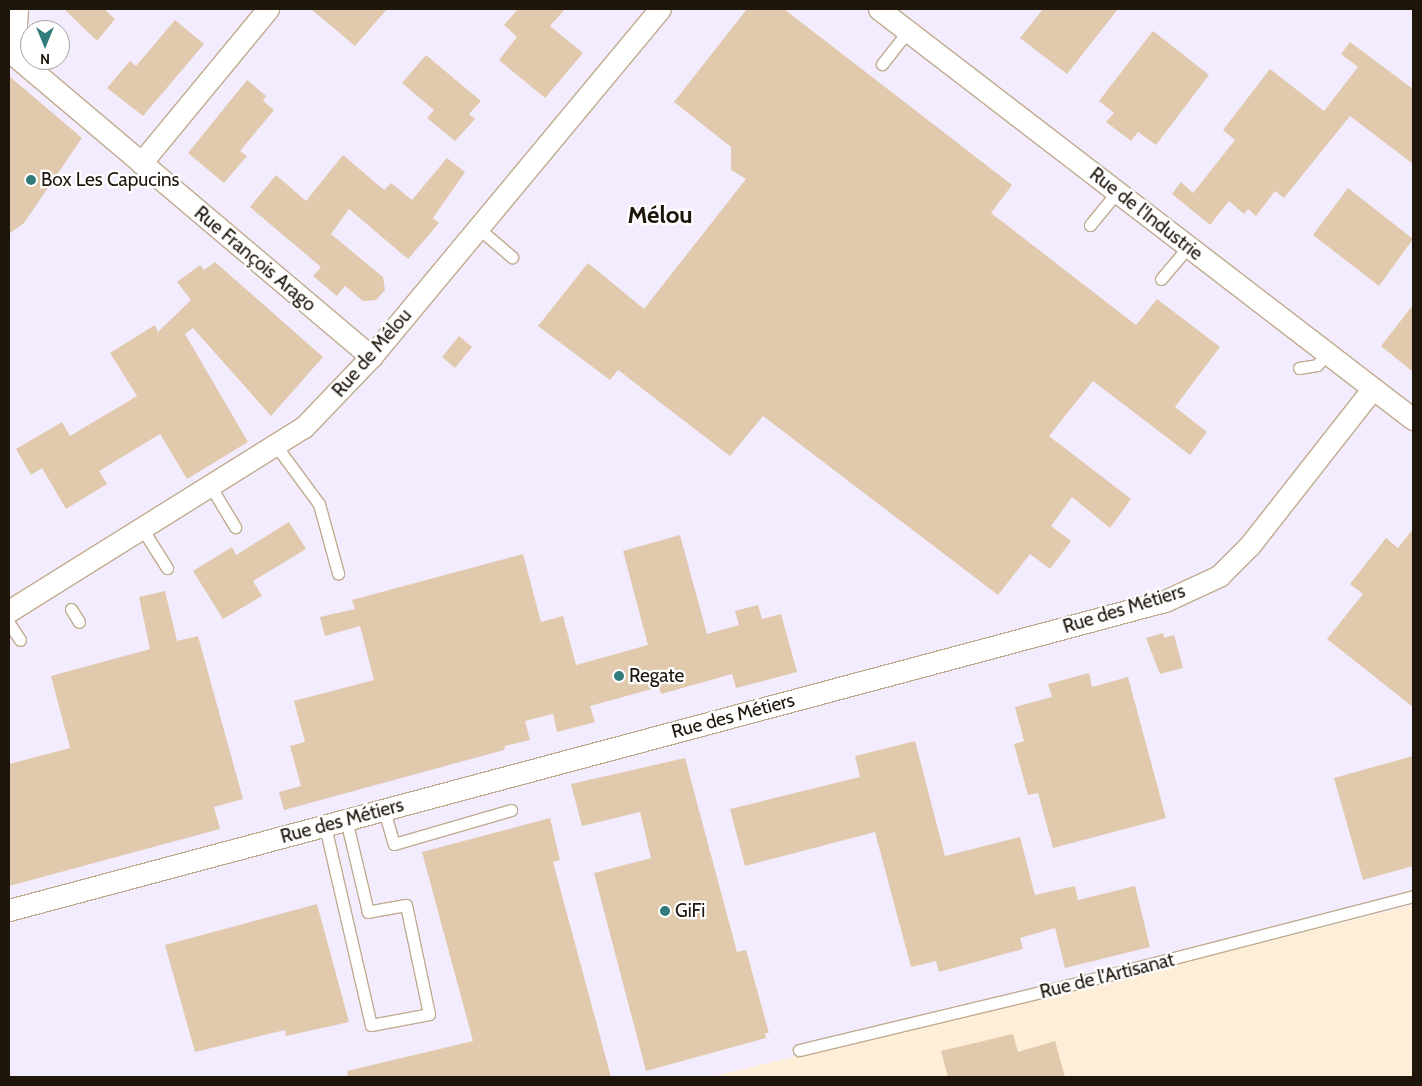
<!DOCTYPE html>
<meta charset="utf-8">
<style>
body{margin:0}
#map{position:relative;width:1422px;height:1086px;overflow:hidden;background:#fef9f3;font-family:Cabin,sans-serif}
div>[style]{position:absolute}
.built>*{inset:0;background:#feedd7}
.industrial>*{inset:0;background:#f3ecfe}
.building>*{inset:0;background:#e0c9ac}
.roads{filter:drop-shadow(1px 0 #c1ab8f) drop-shadow(-1px 0 #c1ab8f) drop-shadow(0 1px #c1ab8f) drop-shadow(0 -1px #c1ab8f)}
.service>*{height:11px;margin:-5.5px;padding:0 5.5px;transform-origin:5.5px;border-radius:5.5px;background:#fff}
.minor>*{height:21px;margin:-10.5px;padding:0 10.5px;transform-origin:10.5px;border-radius:10.5px;background:#fff}
.dots>*{width:14px;height:14px;translate:-50% -50%;box-sizing:border-box;border:2px solid #fff;border-radius:50%}
span{translate:-50% -50%;white-space:nowrap;text-align:center;line-height:1.15;-webkit-text-stroke:4.5px #fff;paint-order:stroke}
.poi-label{font-size:19px;color:#1e160b}
.left{translate:0 -50%;text-align:left}
.street-label{font-size:19px;color:#1e160b}
.district-label{font-size:24px;color:#1e160b;font-weight:700}
.frame{position:absolute;inset:0;border:10px solid #1e160b;pointer-events:none}
.north{position:absolute;left:20px;top:20px;width:50px;height:50px;box-sizing:border-box;background:#fff;border:1px solid #a5a29d;border-radius:50%;rotate:180deg;font-size:14px;font-weight:700;line-height:20px;text-align:center;color:#1e160b}
.north::after{content:'';display:block;margin:auto;width:18px;height:22px;background:#327b7b;clip-path:polygon(50% 0,100% 100%,50% 72%,0 100%)}
</style>
<div id="map">
<div class="built">
<i style="clip-path:polygon(1413px 905px,1413px 1077px,710px 1077px,1055px 995px)"></i>
</div>
<div class="industrial">
<i style="clip-path:polygon(evenodd,9px 9px,1413px 9px,1413px 905px,710px 1077px,9px 1077px,9px 9px,30px 30px,60px 30px,60px 60px,30px 60px,30px 30px)"></i>
</div>
<div class="building">
<i style="clip-path:polygon(64px 9px,104px 9px,115px 19px,97px 41px)"></i>
<i style="clip-path:polygon(311px 9px,387px 9px,355px 46px)"></i>
<i style="clip-path:polygon(518px 9px,565px 9px,550px 26px,583px 53px,545px 98px,499px 60px,517px 37px,504px 25px)"></i>
<i style="clip-path:polygon(747px 9px,784px 9px,1012px 185px,991px 213px,1136px 325px,1157px 299px,1220px 347px,1175px 407px,1207px 432px,1190px 455px,1093px 381px,1049px 436px,1131px 499px,1110px 528px,1072px 497px,1051px 526px,1071px 541px,1050px 569px,1030px 554px,998px 595px,763px 416px,730px 456px,618px 370px,610px 380px,538px 326px,588px 263px,644px 309px,746px 179px,731px 170px,731px 147px,674px 102px)"></i>
<i style="clip-path:polygon(1043px 9px,1118px 9px,1067px 74px,1020px 38px)"></i>
<i style="clip-path:polygon(175px 20px,204px 44px,143px 116px,107px 88px,130px 61px,136px 66px)"></i>
<i style="clip-path:polygon(1153px 31px,1209px 75px,1156px 145px,1138px 132px,1131px 141px,1106px 122px,1114px 113px,1099px 101px)"></i>
<i style="clip-path:polygon(1350px 42px,1413px 89px,1413px 164px,1350px 116px,1284px 198px,1275px 191px,1256px 216px,1248px 209px,1244px 214px,1229px 201px,1210px 225px,1172px 194px,1181px 182px,1193px 193px,1235px 140px,1223px 130px,1270px 69px,1324px 111px,1358px 67px,1341px 54px)"></i>
<i style="clip-path:polygon(426px 55px,481px 101px,469px 114px,475px 119px,455px 141px,427px 118px,434px 110px,402px 83px)"></i>
<i style="clip-path:polygon(9px 76px,82px 138px,24px 223px,9px 234px)"></i>
<i style="clip-path:polygon(247px 80px,266px 96px,263px 101px,274px 110px,240px 151px,247px 156px,224px 183px,188px 153px)"></i>
<i style="clip-path:polygon(343px 155px,384px 190px,391px 183px,412px 200px,447px 158px,465px 172px,433px 218px,439px 223px,408px 259px,349px 209px,331px 234px,383px 277px,385px 290px,376px 300px,363px 301px,345px 286px,337px 296px,313px 276px,321px 267px,250px 207px,276px 175px,306px 201px)"></i>
<i style="clip-path:polygon(1348px 188px,1413px 239px,1379px 286px,1313px 235px)"></i>
<i style="clip-path:polygon(215px 262px,323px 357px,271px 416px,193px 328px,185px 334px,248px 442px,187px 479px,160px 434px,99px 471px,107px 484px,66px 509px,42px 468px,31px 475px,16px 449px,62px 422px,70px 436px,137px 396px,110px 353px,155px 325px,158px 332px,191px 300px,177px 282px,200px 265px,204px 270px)"></i>
<i style="clip-path:polygon(1413px 305px,1413px 372px,1381px 346px)"></i>
<i style="clip-path:polygon(459px 336px,472px 347px,455px 368px,442px 357px)"></i>
<i style="clip-path:polygon(289px 522px,306px 549px,253px 581px,262px 596px,223px 619px,193px 571px,232px 547px,236px 555px)"></i>
<i style="clip-path:polygon(1413px 529px,1413px 707px,1327px 639px,1363px 594px,1350px 584px,1386px 538px,1398px 548px)"></i>
<i style="clip-path:polygon(680px 535px,707px 634px,739px 625px,735px 611px,758px 605px,762px 619px,781px 614px,797px 672px,736px 688px,732px 674px,661px 694px,659px 687px,590px 706px,595px 722px,557px 732px,553px 714px,525px 721px,530px 740px,505px 746px,504px 750px,284px 810px,279px 792px,301px 786px,290px 746px,305px 742px,294px 701px,374px 680px,360px 626px,325px 636px,320px 617px,355px 609px,352px 600px,523px 554px,541px 622px,563px 616px,576px 665px,648px 645px,623px 551px)"></i>
<i style="clip-path:polygon(165px 591px,177px 641px,198px 636px,243px 799px,214px 807px,220px 829px,9px 886px,9px 764px,70px 748px,51px 676px,150px 649px,139px 597px)"></i>
<i style="clip-path:polygon(1163px 633px,1164px 638px,1174px 635px,1183px 668px,1160px 674px,1146px 638px)"></i>
<i style="clip-path:polygon(1089px 673px,1092px 687px,1128px 677px,1166px 818px,1053px 848px,1038px 793px,1028px 795px,1014px 744px,1024px 741px,1015px 707px,1052px 697px,1048px 684px)"></i>
<i style="clip-path:polygon(915px 741px,945px 856px,1020px 837px,1035px 895px,1075px 886px,1078px 900px,1135px 886px,1150px 947px,1065px 968px,1055px 928px,1020px 938px,1023px 949px,939px 972px,936px 961px,911px 967px,875px 832px,745px 866px,730px 809px,860px 777px,855px 756px)"></i>
<i style="clip-path:polygon(1413px 756px,1413px 866px,1363px 880px,1334px 778px)"></i>
<i style="clip-path:polygon(685px 758px,737px 952px,746px 950px,769px 1033px,765px 1033px,766px 1038px,646px 1071px,594px 873px,651px 858px,640px 812px,582px 826px,571px 784px)"></i>
<i style="clip-path:polygon(550px 818px,560px 860px,553px 862px,611px 1077px,348px 1077px,347px 1071px,473px 1041px,422px 852px)"></i>
<i style="clip-path:polygon(317px 904px,349px 1022px,286px 1036px,285px 1030px,195px 1052px,165px 945px)"></i>
<i style="clip-path:polygon(1013px 1034px,1018px 1052px,1055px 1041px,1065px 1077px,948px 1077px,941px 1051px)"></i>
</div>
<div class="roads">
<div class="service">
<i style="left:882px;top:64px;width:42px;rotate:-51.8deg"></i>
<i style="left:1090px;top:225px;width:43px;rotate:-50.7deg"></i>
<i style="left:478px;top:228px;width:45px;rotate:40.5deg"></i>
<i style="left:1161px;top:279px;width:42px;rotate:-49.8deg"></i>
<i style="left:1299px;top:368px;width:18px;rotate:-9deg"></i>
<i style="left:1317px;top:365px;width:16px;rotate:-47deg"></i>
<i style="left:277px;top:447px;width:71px;rotate:53.6deg"></i>
<i style="left:319px;top:504px;width:72px;rotate:74.6deg"></i>
<i style="left:211px;top:487px;width:47px;rotate:59deg"></i>
<i style="left:143px;top:530px;width:45px;rotate:57.7deg"></i>
<i style="left:71px;top:609px;width:15px;rotate:58deg"></i>
<i style="left:9px;top:623px;width:20px;rotate:57deg"></i>
<i style="left:384px;top:810px;width:35px;rotate:74deg"></i>
<i style="left:394px;top:844px;width:122px;rotate:-16.2deg"></i>
<i style="left:325px;top:826px;width:204px;rotate:77deg"></i>
<i style="left:371px;top:1025px;width:59px;rotate:-10.7deg"></i>
<i style="left:429px;top:1014px;width:111px;rotate:-101.9deg"></i>
<i style="left:406px;top:905px;width:39px;rotate:170deg"></i>
<i style="left:368px;top:912px;width:95px;rotate:-103.4deg"></i>
<i style="left:799px;top:1050px;width:262px;rotate:-13.5deg"></i>
<i style="left:1054px;top:989px;width:371px;rotate:-14.5deg"></i>
</div>
<div class="minor">
<i style="left:17px;top:9px;width:46px;rotate:93.7deg"></i>
<i style="left:14px;top:55px;width:468px;rotate:40.2deg"></i>
<i style="left:879px;top:9px;width:673px;rotate:37.52deg"></i>
<i style="left:141px;top:163px;width:200px;rotate:-50.5deg"></i>
<i style="left:9px;top:611px;width:348px;rotate:-32deg"></i>
<i style="left:304px;top:427px;width:97px;rotate:-46.3deg"></i>
<i style="left:371px;top:357px;width:452px;rotate:-50.3deg"></i>
<i style="left:9px;top:910px;width:1197px;rotate:-14.97deg"></i>
<i style="left:1165px;top:601px;width:60px;rotate:-24.8deg"></i>
<i style="left:1219px;top:576px;width:44px;rotate:-45deg"></i>
<i style="left:1250px;top:545px;width:199px;rotate:-51.9deg"></i>
</div>
</div>
<div class="dots">
<i style="left:31px;top:180px;background:#327b7b"></i>
<i style="left:619px;top:676px;background:#327b7b"></i>
<i style="left:665px;top:911px;background:#327b7b"></i>
</div>
<div class="poi-label">
<span class="left" style="left:41px;top:180px">Box Les Capucins</span>
<span class="left" style="left:629px;top:676px">Regate</span>
<span class="left" style="left:675px;top:911px">GiFi</span>
</div>
<div class="street-label">
<span style="left:1146px;top:214px;rotate:38deg">Rue de l'Industrie</span>
<span style="left:255px;top:259px;rotate:40deg">Rue François Arago</span>
<span style="left:372px;top:353px;rotate:-49deg">Rue de Mélou</span>
<span style="left:1124px;top:609px;rotate:-17deg">Rue des Métiers</span>
<span style="left:733px;top:716px;rotate:-15deg">Rue des Métiers</span>
<span style="left:342px;top:821px;rotate:-15deg">Rue des Métiers</span>
<span style="left:1107px;top:976px;rotate:-14deg">Rue de l'Artisanat</span>
</div>
<div class="district-label">
<span style="left:660px;top:215px">Mélou</span>
</div>
<div class="frame"></div>
<div class="north">N</div>
</div>
